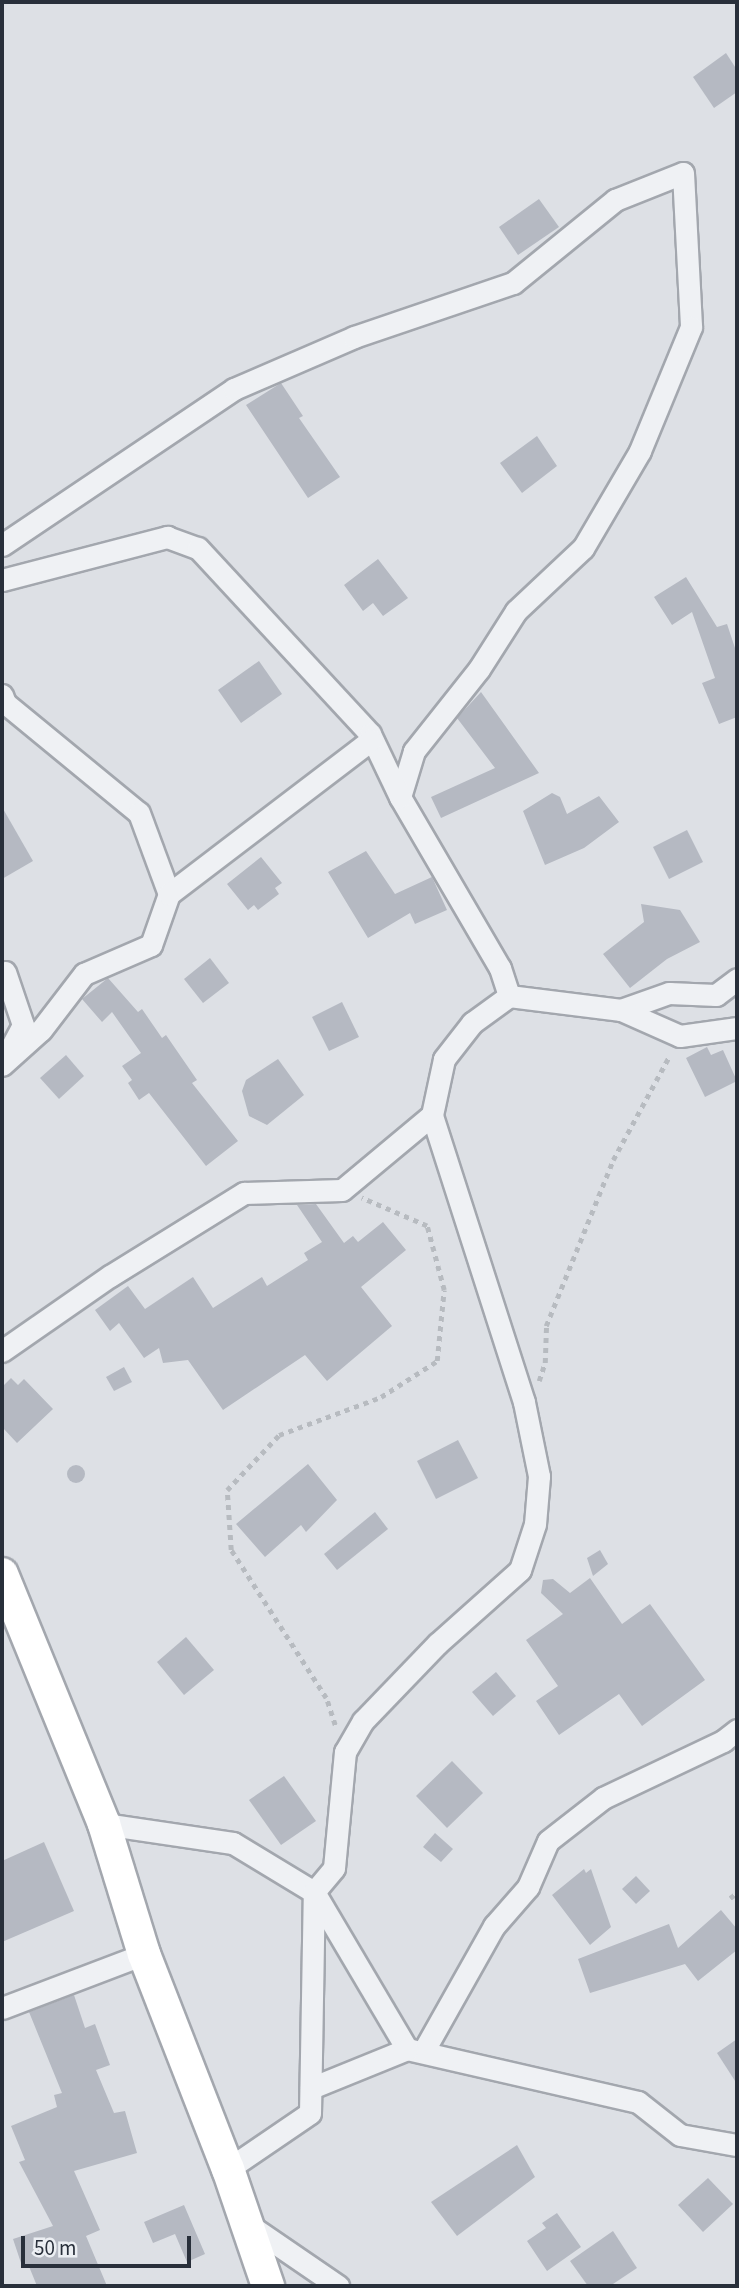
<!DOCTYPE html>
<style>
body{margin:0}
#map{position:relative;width:739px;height:2288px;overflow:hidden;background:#dde0e5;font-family:"Source Sans 3",sans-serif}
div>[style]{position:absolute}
.building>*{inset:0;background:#b5b9c2}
.round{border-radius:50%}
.path>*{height:4.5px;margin-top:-2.25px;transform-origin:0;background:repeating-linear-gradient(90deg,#b7bbc0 0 5px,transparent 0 10px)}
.roads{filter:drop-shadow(2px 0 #a3a7ae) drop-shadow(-2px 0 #a3a7ae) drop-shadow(0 2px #a3a7ae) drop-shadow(0 -2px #a3a7ae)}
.minor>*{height:21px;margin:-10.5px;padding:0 10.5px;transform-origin:10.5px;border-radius:10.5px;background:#eff1f4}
.primary>*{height:32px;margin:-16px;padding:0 16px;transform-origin:16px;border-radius:16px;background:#fff}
span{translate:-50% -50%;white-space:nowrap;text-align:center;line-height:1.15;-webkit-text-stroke:5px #eceff3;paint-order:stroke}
.frame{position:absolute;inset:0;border:4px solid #282f3a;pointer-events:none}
.scale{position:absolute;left:21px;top:2236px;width:170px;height:32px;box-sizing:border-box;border:4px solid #282f3a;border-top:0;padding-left:9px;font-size:21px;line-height:24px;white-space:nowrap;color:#282f3a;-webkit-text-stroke:5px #eceff3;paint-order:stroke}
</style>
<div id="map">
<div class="building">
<i style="clip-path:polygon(726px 53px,737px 70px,737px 92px,714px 108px,693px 77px)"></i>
<i style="clip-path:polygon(539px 199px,559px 227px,518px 255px,499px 227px)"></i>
<i style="clip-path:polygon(281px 383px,303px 416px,299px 418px,340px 477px,308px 498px,246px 405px)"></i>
<i style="clip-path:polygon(537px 436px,557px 466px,522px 493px,500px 463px)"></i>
<i style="clip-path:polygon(378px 559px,408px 598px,383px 616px,373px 603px,363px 611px,344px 585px)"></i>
<i style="clip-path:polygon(686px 577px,717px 627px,727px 624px,737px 654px,737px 717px,719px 724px,702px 683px,715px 678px,692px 612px,672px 625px,654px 597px)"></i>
<i style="clip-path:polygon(259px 661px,282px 694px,241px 723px,218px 690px)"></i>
<i style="clip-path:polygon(481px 692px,539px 773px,441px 818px,431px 797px,495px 768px,457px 718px)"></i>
<i style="clip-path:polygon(552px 793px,560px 797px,567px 814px,599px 796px,619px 822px,584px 848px,545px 865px,523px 811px)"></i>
<i style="clip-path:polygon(2px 807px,33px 861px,2px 879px)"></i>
<i style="clip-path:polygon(687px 830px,703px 862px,669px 879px,653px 847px)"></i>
<i style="clip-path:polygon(366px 851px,395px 894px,432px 877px,447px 910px,415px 924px,410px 913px,368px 938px,328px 872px)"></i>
<i style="clip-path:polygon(261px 857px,282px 883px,275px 888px,279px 894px,258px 910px,254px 905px,248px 910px,227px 884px)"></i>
<i style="clip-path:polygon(641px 904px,680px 910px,700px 942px,667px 959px,630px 988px,603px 954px,644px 922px)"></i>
<i style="clip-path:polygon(210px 958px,229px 983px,203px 1003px,184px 979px)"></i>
<i style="clip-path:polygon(108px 978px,138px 1012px,142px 1009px,162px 1038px,166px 1035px,197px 1080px,192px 1083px,238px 1141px,206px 1166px,149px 1093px,139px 1100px,128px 1083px,132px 1080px,122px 1066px,141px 1053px,112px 1012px,102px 1022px,82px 999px)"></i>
<i style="clip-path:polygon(342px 1002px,359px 1037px,329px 1051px,312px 1017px)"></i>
<i style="clip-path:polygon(707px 1047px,711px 1055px,723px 1050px,737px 1081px,705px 1097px,686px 1058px)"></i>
<i style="clip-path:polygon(66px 1055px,84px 1076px,59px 1099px,40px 1078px)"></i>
<i style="clip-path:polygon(278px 1059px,304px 1095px,267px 1125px,249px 1116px,242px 1091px,246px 1080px)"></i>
<i style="clip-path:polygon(316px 1204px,344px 1243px,353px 1236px,358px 1242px,383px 1222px,406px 1250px,361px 1287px,392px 1326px,327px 1381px,305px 1355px,223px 1410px,188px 1360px,163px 1363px,159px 1348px,144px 1358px,119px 1323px,110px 1331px,95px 1310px,128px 1286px,145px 1309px,193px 1277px,213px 1308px,262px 1277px,267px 1286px,308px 1260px,304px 1253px,322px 1242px,297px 1205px)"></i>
<i style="clip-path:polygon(124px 1367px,132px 1382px,114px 1391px,106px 1377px)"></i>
<i style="clip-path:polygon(11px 1378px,18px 1385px,24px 1379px,53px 1409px,17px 1443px,2px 1427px,2px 1387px)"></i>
<i style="clip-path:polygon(458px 1440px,478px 1478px,436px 1499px,417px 1461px)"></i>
<i style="clip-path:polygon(308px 1464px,337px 1500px,306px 1532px,301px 1525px,265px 1557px,236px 1524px)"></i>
<i class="round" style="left:67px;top:1465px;width:18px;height:18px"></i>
<i style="clip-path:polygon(375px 1512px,388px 1529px,337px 1570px,324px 1554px)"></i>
<i style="clip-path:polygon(600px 1550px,608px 1564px,593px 1576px,587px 1558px)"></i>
<i style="clip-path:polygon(590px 1578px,622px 1624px,650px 1604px,705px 1680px,642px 1726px,619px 1694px,559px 1735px,536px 1701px,558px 1686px,526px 1640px,563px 1614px,541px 1593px,543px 1580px,553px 1579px,570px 1593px)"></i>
<i style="clip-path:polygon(186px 1637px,214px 1670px,184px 1695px,157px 1662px)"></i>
<i style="clip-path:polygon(496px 1672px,516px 1696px,493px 1716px,472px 1692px)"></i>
<i style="clip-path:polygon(452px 1761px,483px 1793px,447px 1828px,416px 1796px)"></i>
<i style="clip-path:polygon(284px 1776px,316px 1821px,281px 1845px,249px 1800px)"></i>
<i style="clip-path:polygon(435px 1833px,453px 1849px,441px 1862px,423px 1847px)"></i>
<i style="clip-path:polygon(44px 1842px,74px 1911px,2px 1942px,2px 1861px)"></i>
<i style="clip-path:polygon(584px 1869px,586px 1873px,591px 1869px,611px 1927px,590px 1945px,552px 1895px)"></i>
<i style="clip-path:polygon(636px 1876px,650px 1891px,636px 1904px,622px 1889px)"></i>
<i style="clip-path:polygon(721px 1910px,737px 1929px,737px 1950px,698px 1981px,685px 1964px,590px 1993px,578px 1959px,669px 1924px,678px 1948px)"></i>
<i style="clip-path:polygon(74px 1995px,85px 2028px,95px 2024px,110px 2065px,96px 2070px,114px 2113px,125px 2111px,137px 2153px,74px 2171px,100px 2230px,86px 2236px,107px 2286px,37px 2286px,28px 2264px,22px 2266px,13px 2239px,53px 2226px,19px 2162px,25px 2160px,11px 2126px,57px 2107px,54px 2095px,62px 2093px,29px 2012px)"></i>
<i style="clip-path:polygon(737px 2039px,737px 2084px,717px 2053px)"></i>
<i style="clip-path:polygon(517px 2145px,535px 2177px,457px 2236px,431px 2202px)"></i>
<i style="clip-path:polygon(708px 2178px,733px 2204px,703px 2232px,678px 2205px)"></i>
<i style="clip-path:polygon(184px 2205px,205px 2254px,187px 2262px,175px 2234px,153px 2243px,144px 2222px)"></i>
<i style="clip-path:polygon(557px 2213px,581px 2247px,547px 2271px,527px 2241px,546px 2228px,542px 2223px)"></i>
<i style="clip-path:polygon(613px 2231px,637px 2268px,610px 2286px,588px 2286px,570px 2261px)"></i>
</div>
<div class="path">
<i style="left:539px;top:1381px;width:19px;rotate:-72deg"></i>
<i style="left:545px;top:1363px;width:37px;rotate:-88deg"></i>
<i style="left:546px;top:1326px;width:179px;rotate:-68deg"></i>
<i style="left:613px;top:1160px;width:119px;rotate:-61.5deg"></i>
<i style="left:335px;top:1725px;width:28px;rotate:-108deg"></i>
<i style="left:326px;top:1698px;width:176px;rotate:-122.7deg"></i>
<i style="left:231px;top:1550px;width:60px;rotate:-93.8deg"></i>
<i style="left:227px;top:1490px;width:76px;rotate:-46.6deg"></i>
<i style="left:279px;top:1435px;width:109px;rotate:-20.4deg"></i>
<i style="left:381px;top:1397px;width:67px;rotate:-32.7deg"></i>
<i style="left:437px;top:1361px;width:71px;rotate:-84.4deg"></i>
<i style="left:444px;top:1290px;width:66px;rotate:-104.9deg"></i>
<i style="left:427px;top:1226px;width:71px;rotate:-156.7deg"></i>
<i style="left:730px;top:1898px;width:9px;rotate:-36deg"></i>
</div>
<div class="roads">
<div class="minor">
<i style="left:2px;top:545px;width:280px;rotate:-33.9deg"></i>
<i style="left:234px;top:389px;width:131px;rotate:-23.4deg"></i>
<i style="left:354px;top:337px;width:168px;rotate:-18.8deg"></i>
<i style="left:513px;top:283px;width:132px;rotate:-39.1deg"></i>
<i style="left:615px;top:200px;width:73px;rotate:-21.7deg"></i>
<i style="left:683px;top:173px;width:154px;rotate:87deg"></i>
<i style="left:691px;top:327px;width:134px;rotate:112.4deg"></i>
<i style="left:640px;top:451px;width:113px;rotate:120.4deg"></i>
<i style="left:583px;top:548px;width:92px;rotate:136.8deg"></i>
<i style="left:516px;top:611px;width:69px;rotate:122.5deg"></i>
<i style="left:479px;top:669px;width:105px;rotate:128.4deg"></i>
<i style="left:414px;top:751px;width:48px;rotate:106.9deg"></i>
<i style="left:400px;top:797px;width:198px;rotate:59.7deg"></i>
<i style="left:500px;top:968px;width:29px;rotate:72deg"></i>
<i style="left:2px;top:580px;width:171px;rotate:-14.6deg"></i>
<i style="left:167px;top:537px;width:33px;rotate:20deg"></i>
<i style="left:198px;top:548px;width:253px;rotate:47.2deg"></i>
<i style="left:370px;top:734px;width:70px;rotate:64.5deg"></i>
<i style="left:2px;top:695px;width:9px;rotate:69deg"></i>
<i style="left:5px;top:703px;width:173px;rotate:39.4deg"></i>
<i style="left:139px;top:813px;width:86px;rotate:69.7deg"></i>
<i style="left:5px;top:972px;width:56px;rotate:71.2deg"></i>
<i style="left:23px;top:1025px;width:32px;rotate:118deg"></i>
<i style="left:621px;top:1010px;width:51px;rotate:-19.5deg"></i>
<i style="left:669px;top:993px;width:47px;rotate:2.4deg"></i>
<i style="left:716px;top:995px;width:26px;rotate:-37deg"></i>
<i style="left:2px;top:1065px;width:52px;rotate:-41.9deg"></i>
<i style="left:41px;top:1030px;width:71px;rotate:-52.5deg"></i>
<i style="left:84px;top:974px;width:73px;rotate:-23.4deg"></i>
<i style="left:151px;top:945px;width:54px;rotate:-70.6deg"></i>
<i style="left:169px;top:894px;width:254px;rotate:-37.3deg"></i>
<i style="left:2px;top:1351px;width:131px;rotate:-34.8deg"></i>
<i style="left:110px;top:1276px;width:158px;rotate:-31.8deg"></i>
<i style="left:244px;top:1193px;width:98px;rotate:-1.8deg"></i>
<i style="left:342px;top:1190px;width:117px;rotate:-39.8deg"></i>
<i style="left:432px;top:1115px;width:57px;rotate:-77.9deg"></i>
<i style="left:444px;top:1059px;width:46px;rotate:-52.1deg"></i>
<i style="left:472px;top:1023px;width:46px;rotate:-36.1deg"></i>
<i style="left:509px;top:996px;width:113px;rotate:7.1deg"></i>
<i style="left:621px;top:1010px;width:64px;rotate:23.8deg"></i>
<i style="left:680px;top:1036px;width:58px;rotate:-8deg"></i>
<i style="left:104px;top:1824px;width:130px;rotate:8.4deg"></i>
<i style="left:233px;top:1843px;width:95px;rotate:31.2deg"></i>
<i style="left:314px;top:1892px;width:182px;rotate:59.4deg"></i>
<i style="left:407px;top:2049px;width:237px;rotate:12.9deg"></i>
<i style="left:638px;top:2102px;width:53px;rotate:38.2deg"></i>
<i style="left:680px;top:2135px;width:58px;rotate:10deg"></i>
<i style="left:2px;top:2008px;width:152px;rotate:-20.8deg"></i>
<i style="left:423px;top:2052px;width:145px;rotate:-60.6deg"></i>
<i style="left:494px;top:1926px;width:52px;rotate:-48.9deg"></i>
<i style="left:528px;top:1887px;width:50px;rotate:-66.5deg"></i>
<i style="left:548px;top:1841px;width:70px;rotate:-38deg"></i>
<i style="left:603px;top:1798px;width:133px;rotate:-25.4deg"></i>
<i style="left:723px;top:1741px;width:18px;rotate:-38deg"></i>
<i style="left:311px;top:2088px;width:104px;rotate:-22.1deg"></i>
<i style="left:228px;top:2169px;width:99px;rotate:-34.3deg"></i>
<i style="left:310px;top:2113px;width:221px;rotate:-89deg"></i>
<i style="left:314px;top:1892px;width:31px;rotate:-50deg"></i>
<i style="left:334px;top:1868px;width:117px;rotate:-84.6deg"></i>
<i style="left:345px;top:1752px;width:36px;rotate:-60deg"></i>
<i style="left:363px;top:1721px;width:107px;rotate:-46.1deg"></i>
<i style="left:437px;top:1644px;width:111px;rotate:-41.7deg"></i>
<i style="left:520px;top:1570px;width:48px;rotate:-71.9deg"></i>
<i style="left:535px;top:1524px;width:48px;rotate:-85.2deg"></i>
<i style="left:539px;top:1476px;width:76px;rotate:-101.5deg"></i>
<i style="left:524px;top:1402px;width:301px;rotate:-107.8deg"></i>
<i style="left:246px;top:2223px;width:112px;rotate:34.4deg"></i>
</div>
<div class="primary">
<i style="left:2px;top:1574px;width:270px;rotate:67.8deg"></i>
<i style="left:104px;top:1824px;width:136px;rotate:72.9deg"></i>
<i style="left:144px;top:1954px;width:231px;rotate:68.7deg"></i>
<i style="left:228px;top:2169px;width:124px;rotate:71.1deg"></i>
</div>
</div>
<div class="frame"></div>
<div class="scale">50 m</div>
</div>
